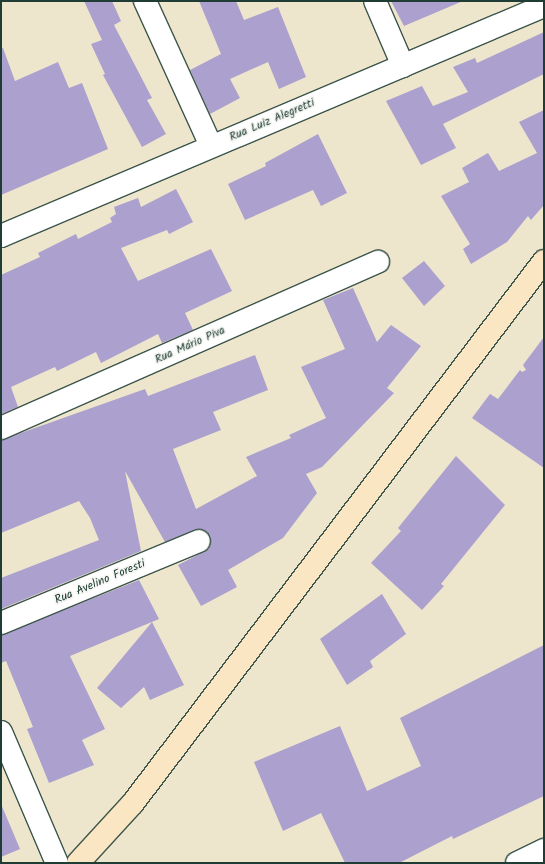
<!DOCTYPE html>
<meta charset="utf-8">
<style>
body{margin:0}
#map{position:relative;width:545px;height:864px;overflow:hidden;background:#ede6cd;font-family:Kalam,sans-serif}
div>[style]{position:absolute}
.building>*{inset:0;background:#aba0ce}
.roads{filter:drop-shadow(1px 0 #3e564b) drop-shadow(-1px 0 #3e564b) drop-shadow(0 1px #3e564b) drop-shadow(0 -1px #3e564b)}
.minor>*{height:22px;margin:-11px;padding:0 11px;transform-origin:11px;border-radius:11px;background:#fff}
.secondary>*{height:22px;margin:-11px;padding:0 11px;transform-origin:11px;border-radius:11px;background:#fbe6c3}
span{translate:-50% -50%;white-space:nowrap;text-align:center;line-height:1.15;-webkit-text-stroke:3.5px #f6f6f2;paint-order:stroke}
.street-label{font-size:12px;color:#1f3d34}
.frame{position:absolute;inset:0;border:2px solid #1f3d34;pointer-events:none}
</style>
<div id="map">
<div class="building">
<i style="clip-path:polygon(84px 1px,112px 1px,121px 21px,114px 25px,152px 98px,147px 100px,166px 134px,142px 147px,103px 75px,105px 74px,91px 44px,102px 40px)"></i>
<i style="clip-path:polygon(199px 1px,236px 1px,244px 20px,278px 7px,306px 77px,279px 89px,268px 62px,230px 79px,240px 98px,210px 114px,190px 70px,221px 54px)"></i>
<i style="clip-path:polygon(391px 1px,463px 1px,404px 26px)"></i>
<i style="clip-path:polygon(544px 32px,544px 74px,443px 124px,456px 148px,421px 165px,386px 101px,422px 86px,433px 106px,468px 92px,453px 67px,475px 58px,477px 63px)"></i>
<i style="clip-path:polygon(3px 48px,15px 81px,58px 62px,69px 88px,82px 83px,108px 149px,1px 195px,1px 49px)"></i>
<i style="clip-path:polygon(544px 110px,544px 205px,531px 220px,528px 216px,507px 242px,471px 264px,463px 249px,470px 244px,441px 196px,469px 182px,462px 168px,488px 153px,499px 171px,537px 153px,519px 122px)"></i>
<i style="clip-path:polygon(318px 134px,347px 193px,321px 206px,313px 190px,245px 220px,228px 184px,266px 166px,265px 163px)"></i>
<i style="clip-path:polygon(176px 189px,193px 222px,169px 234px,167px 230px,121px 248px,138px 281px,211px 249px,232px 291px,185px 313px,193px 330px,162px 343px,158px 334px,101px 363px,96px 352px,57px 371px,55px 367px,11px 387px,18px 407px,1px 414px,1px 275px,40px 257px,38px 253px,76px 234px,78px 239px,112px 222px,110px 218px,116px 214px,114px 207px,138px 198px,141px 207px)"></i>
<i style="clip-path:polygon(424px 261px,445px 286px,424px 306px,402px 278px)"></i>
<i style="clip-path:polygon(353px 288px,377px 342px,391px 325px,421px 346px,387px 388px,394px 393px,322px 467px,306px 474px,317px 493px,283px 538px,228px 570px,237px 587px,201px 606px,178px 565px,209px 549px,210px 536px,200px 529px,165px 542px,125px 471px,141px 551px,1px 609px,1px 578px,99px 540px,90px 518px,79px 501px,1px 533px,1px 440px,145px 389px,148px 396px,255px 355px,268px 390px,213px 412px,221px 430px,173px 449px,196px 509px,257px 476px,246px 457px,291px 438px,289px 435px,326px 418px,301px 367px,345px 349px,323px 300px)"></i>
<i style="clip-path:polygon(544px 337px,544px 468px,472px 418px,490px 394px,498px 399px,520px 370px,522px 372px,526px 370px,523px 365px)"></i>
<i style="clip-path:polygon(456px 456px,505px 505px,441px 584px,444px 586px,422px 610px,371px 563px,401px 531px,398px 528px)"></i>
<i style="clip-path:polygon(139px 580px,159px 619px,70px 656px,105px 729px,82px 740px,94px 765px,49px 783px,27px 729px,33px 727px,6px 661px,1px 663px,1px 635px)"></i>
<i style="clip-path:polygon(382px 594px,406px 634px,370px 661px,373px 667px,347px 685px,320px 639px)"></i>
<i style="clip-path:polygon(152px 622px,184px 685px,150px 700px,144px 687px,121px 708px,97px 688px)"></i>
<i style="clip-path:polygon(544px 645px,544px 796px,453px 839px,452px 836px,399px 863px,345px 863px,321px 813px,283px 831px,254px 762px,340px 726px,367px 791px,421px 766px,400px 718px)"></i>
<i style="clip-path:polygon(1px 804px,20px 849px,1px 857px)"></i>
</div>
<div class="roads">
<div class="minor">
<i style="left:145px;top:1px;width:159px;rotate:65.5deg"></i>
<i style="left:375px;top:1px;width:71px;rotate:66.7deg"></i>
<i style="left:1px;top:236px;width:590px;rotate:-22.96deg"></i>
<i style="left:1px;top:428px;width:412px;rotate:-23.8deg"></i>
<i style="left:1px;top:623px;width:214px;rotate:-22.5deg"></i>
<i style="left:1px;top:732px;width:142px;rotate:66.9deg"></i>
<i style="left:517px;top:863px;width:30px;rotate:-26deg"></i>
</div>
<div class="secondary">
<i style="left:78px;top:863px;width:81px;rotate:-47.5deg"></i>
<i style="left:133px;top:803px;width:680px;rotate:-52.83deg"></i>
</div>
</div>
<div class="street-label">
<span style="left:272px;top:120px;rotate:-23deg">Rua Luiz Alegretti</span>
<span style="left:190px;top:345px;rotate:-24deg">Rua Mário Piva</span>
<span style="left:100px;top:582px;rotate:-23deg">Rua Avelino Foresti</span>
</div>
<div class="frame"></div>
</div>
